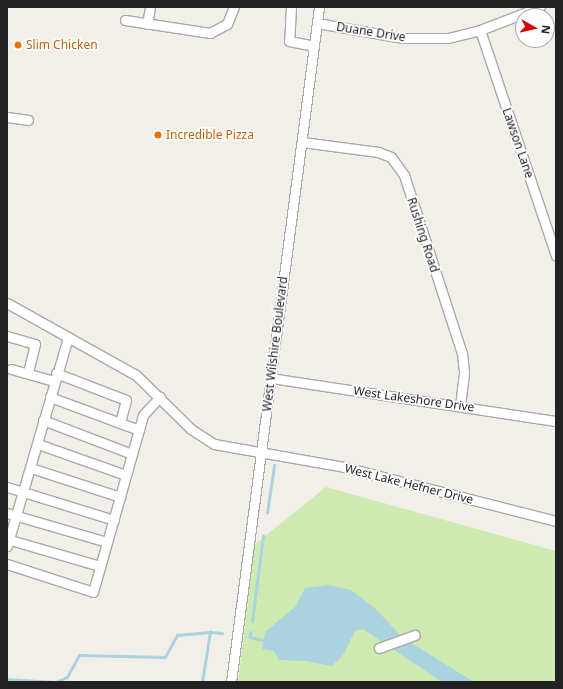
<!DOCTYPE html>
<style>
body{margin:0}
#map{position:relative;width:563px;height:689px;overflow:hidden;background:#f2efe9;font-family:"Noto Sans",sans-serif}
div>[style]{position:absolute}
.grass>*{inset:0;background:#cdebb0}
.water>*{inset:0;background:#aad3df}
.stream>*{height:2.5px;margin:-1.25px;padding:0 1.25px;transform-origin:1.25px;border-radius:1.25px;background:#aad3df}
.roads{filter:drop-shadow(1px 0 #a9a9a9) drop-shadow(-1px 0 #a9a9a9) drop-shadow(0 1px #a9a9a9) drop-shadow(0 -1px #a9a9a9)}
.minor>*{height:9px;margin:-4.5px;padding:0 4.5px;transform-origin:4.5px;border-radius:4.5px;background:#fff}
.dots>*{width:11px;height:11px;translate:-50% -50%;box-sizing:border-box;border:2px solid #fff;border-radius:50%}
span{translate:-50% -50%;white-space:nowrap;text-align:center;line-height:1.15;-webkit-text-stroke:3.5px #fff;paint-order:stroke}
.street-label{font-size:12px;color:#222}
.food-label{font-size:12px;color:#c56008}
.left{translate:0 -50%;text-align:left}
.frame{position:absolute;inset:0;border:8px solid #222;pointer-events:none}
.north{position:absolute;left:515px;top:8px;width:40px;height:40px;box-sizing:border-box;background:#fff;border:1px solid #a7a7a7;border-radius:50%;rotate:98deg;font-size:11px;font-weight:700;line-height:16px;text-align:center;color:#222}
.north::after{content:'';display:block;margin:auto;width:14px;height:18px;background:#d40000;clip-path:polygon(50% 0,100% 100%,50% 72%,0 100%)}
</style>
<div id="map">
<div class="grass">
<i style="clip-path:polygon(326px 487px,556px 551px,556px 682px,238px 682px,255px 544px)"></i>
</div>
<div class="water">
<i style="clip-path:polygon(329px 585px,351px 590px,377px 610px,398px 633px,413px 644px,474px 682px,442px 682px,363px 629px,355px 631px,343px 655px,332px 666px,305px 661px,279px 660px,274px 651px,262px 649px,265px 632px,295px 607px,305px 588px)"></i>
</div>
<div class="stream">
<i style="left:267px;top:513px;width:48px;rotate:-81.5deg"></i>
<i style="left:252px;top:622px;width:87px;rotate:-82.7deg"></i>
<i style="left:251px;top:632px;width:5px;rotate:101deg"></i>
<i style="left:250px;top:637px;width:13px;rotate:13deg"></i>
<i style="left:7px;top:679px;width:47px;rotate:3.7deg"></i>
<i style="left:56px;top:682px;width:12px;rotate:-24deg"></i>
<i style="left:67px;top:677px;width:25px;rotate:-61deg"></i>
<i style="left:79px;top:655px;width:86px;rotate:1.3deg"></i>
<i style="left:165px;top:657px;width:25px;rotate:-61deg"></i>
<i style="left:177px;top:635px;width:33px;rotate:-5deg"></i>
<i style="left:202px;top:682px;width:51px;rotate:-80.9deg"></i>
<i style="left:210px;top:632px;width:12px;rotate:5deg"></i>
</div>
<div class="roads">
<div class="minor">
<i style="left:291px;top:7px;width:34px;rotate:93deg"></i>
<i style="left:289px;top:41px;width:25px;rotate:11deg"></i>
<i style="left:125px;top:20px;width:86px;rotate:8.7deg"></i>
<i style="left:210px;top:33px;width:19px;rotate:-28deg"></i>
<i style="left:227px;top:24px;width:18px;rotate:-68deg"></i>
<i style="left:317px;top:23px;width:86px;rotate:10deg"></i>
<i style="left:402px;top:38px;width:46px"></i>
<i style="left:448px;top:38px;width:33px;rotate:-14deg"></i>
<i style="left:480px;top:30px;width:64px;rotate:-21deg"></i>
<i style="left:147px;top:24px;width:17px;rotate:-80deg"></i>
<i style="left:480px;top:30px;width:238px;rotate:71.4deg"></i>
<i style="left:7px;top:117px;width:21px;rotate:8deg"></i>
<i style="left:302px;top:142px;width:77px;rotate:7.5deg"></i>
<i style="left:378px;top:152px;width:14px;rotate:21deg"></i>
<i style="left:391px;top:157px;width:22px;rotate:54deg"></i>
<i style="left:404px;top:175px;width:187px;rotate:72deg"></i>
<i style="left:462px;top:353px;width:20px;rotate:84deg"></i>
<i style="left:464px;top:373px;width:32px;rotate:97deg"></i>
<i style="left:7px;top:303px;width:148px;rotate:29.2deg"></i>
<i style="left:136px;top:375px;width:77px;rotate:44.5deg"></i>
<i style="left:191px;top:429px;width:27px;rotate:33deg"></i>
<i style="left:214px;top:444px;width:132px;rotate:10deg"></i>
<i style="left:344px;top:467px;width:219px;rotate:14.3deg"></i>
<i style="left:7px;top:336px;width:29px;rotate:16deg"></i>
<i style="left:35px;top:344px;width:30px;rotate:104deg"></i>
<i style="left:11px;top:369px;width:45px;rotate:15.6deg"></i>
<i style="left:56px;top:373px;width:75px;rotate:21.1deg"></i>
<i style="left:126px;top:400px;width:24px;rotate:105deg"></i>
<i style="left:271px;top:378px;width:288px;rotate:8.6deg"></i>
<i style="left:50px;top:397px;width:95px;rotate:20.3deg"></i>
<i style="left:43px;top:420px;width:95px;rotate:20.9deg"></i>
<i style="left:38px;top:444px;width:93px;rotate:19.4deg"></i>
<i style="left:31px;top:468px;width:94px;rotate:18deg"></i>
<i style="left:7px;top:487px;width:112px;rotate:17.1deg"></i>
<i style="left:7px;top:513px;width:104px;rotate:16.2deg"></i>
<i style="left:7px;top:539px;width:97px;rotate:16.2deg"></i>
<i style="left:7px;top:546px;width:218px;rotate:-73.7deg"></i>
<i style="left:7px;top:564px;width:90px;rotate:18deg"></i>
<i style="left:93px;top:592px;width:184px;rotate:-74.2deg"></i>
<i style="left:143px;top:415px;width:25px;rotate:-47deg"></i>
<i style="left:379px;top:648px;width:38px;rotate:-20deg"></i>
<i style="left:231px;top:682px;width:681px;rotate:-82.57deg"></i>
</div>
</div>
<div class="dots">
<i style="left:18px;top:45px;background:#e8710a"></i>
<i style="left:158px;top:135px;background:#e8710a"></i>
</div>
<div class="street-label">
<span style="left:371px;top:32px;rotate:9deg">Duane Drive</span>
<span style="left:518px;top:143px;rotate:71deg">Lawson Lane</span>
<span style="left:423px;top:235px;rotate:72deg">Rushing Road</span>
<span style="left:275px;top:344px;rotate:-83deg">West Wilshire Boulevard</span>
<span style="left:414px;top:399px;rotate:8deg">West Lakeshore Drive</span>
<span style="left:409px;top:484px;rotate:14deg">West Lake Hefner Drive</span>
</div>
<div class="food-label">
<span class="left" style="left:26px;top:45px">Slim Chicken</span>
<span class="left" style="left:166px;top:135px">Incredible Pizza</span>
</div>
<div class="frame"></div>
<div class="north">N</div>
</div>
